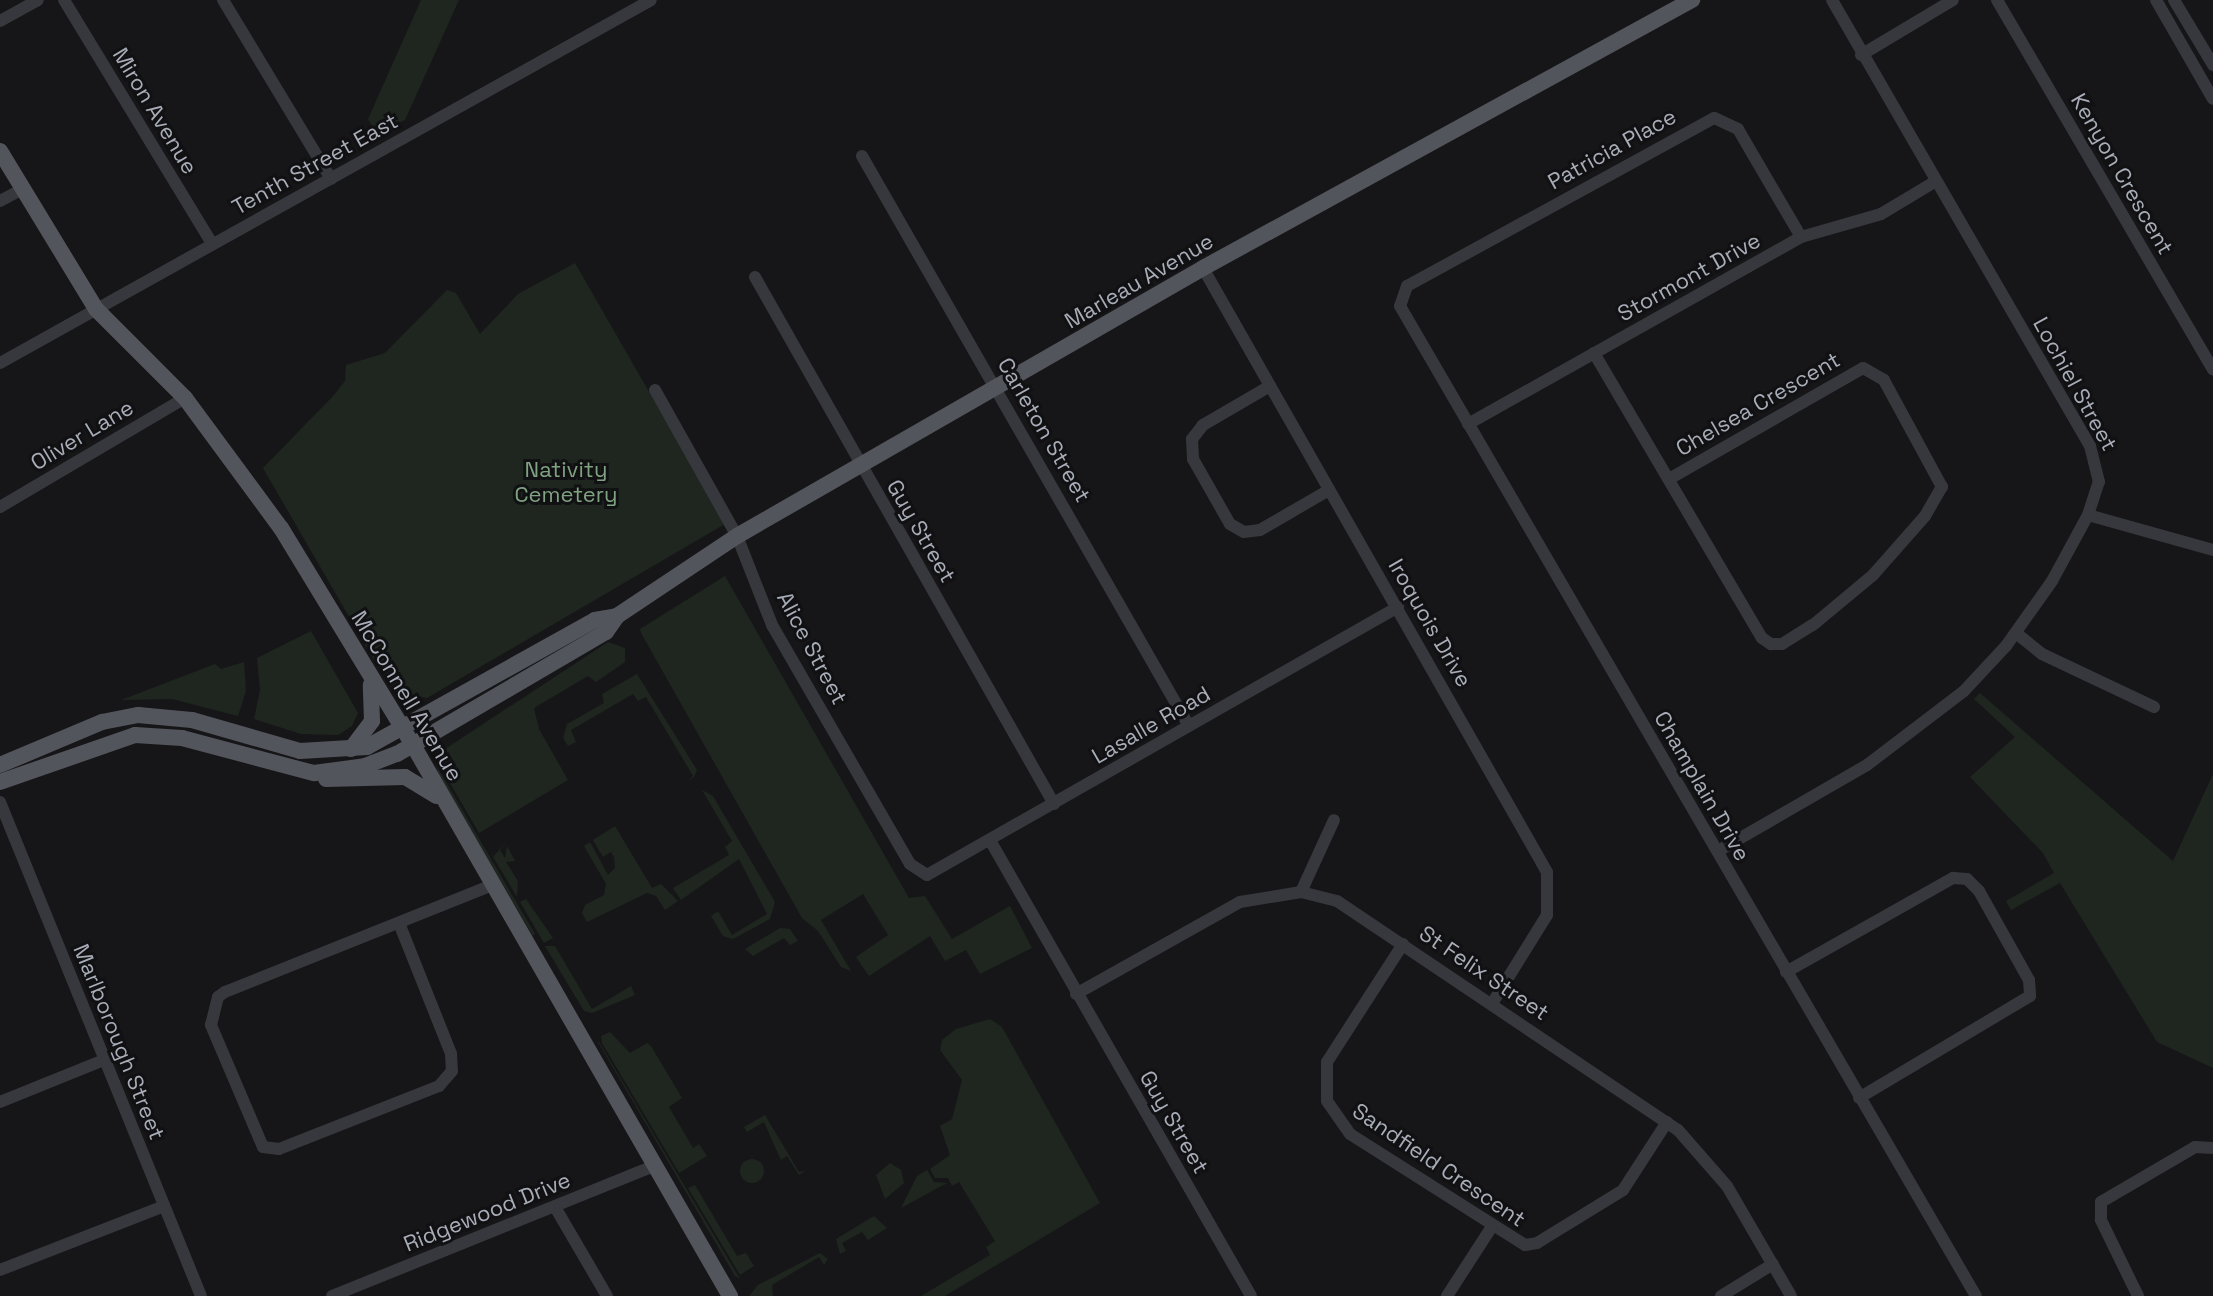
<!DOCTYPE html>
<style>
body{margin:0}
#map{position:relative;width:2213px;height:1296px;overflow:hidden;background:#161618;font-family:"Space Grotesk",sans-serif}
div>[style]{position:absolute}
.green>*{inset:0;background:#1e261f}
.round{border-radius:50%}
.minor>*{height:12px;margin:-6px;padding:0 6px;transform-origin:6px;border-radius:6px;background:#37383d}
.major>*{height:16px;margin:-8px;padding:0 8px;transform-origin:8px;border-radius:8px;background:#53555c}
span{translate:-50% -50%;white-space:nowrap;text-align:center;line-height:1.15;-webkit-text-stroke:6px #111113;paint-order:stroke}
.street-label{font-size:22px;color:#a8adb8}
.park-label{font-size:22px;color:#7fa381}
</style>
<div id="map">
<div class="green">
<i style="clip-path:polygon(421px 0,459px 0,405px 120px,376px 132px,368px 119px)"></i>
<i style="clip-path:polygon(575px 263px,725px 524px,427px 698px,392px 691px,263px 468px,334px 395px,345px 381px,346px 365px,385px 353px,447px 290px,456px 293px,480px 334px,518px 294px)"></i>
<i style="clip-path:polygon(725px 576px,909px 898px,925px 896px,952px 939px,1010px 906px,1032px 948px,980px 974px,966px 950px,945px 961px,930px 936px,869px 976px,856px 957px,888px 935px,863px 894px,821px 920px,851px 971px,841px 967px,818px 931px,802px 918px,641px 633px,640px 629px)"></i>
<i style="clip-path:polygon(311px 631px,358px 713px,352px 726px,338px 735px,301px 734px,254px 719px,260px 690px,257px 658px)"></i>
<i style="clip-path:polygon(608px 642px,625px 648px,625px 662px,596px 682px,588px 676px,534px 708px,539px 729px,568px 780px,479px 833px,439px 764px,442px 751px)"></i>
<i style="clip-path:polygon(244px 662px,246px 691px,238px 716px,172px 699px,121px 700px,215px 664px,221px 669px)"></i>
<i style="clip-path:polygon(637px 674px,697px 770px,694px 777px,687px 782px,693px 776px,646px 697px,638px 701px,633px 694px,571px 730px,576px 742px,568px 746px,563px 738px,567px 724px,604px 703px,602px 694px)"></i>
<i style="clip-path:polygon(1980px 693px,2173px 861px,2213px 774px,2213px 1068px,2157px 1042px,2060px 883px,2011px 910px,2006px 901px,2054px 873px,2043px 853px,1970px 777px,2015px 737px,1974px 699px)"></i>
<i style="clip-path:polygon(436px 765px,535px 934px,533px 936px,439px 776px)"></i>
<i style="clip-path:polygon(702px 790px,713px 796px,775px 902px,770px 919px,733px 939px,723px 936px,711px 916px,718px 911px,732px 935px,767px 914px,739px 859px,681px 900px,673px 888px,729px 855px,725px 847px,732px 841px)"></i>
<i style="clip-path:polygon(615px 826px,652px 888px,661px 884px,678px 901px,665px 910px,656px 896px,647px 893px,587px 922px,582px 913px,585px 905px,604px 895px,606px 884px,584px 846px,590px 842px,608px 875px,615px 868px,614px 857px,611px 852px,603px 857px,593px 840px)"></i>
<i style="clip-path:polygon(508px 840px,500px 850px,505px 858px,507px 846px,515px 861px,506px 862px,518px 881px,517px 897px,493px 857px)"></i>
<i style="clip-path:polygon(526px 899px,553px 938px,544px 943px,520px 902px)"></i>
<i style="clip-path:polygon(780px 928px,790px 929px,798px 941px,790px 945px,784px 938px,753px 956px,745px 949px)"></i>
<i style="clip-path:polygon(545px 946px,555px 946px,592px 1009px,631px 986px,635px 995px,592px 1013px,584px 1011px)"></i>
<i style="clip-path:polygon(990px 1019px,1002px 1027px,1100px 1203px,945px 1296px,921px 1296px,990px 1255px,986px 1247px,995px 1241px,959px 1182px,952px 1186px,948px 1178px,935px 1178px,930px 1169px,950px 1155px,940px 1126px,952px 1119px,962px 1080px,940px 1050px,942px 1040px,956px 1029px)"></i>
<i style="clip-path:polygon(610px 1032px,630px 1053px,647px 1043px,651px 1046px,682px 1098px,669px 1107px,693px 1148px,699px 1144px,707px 1156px,679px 1173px,602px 1043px,601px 1036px)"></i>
<i style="clip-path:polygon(598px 1042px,599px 1042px,740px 1279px,735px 1276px)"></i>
<i style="clip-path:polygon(765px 1115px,799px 1172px,805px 1171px,799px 1175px,787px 1156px,781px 1160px,764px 1122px,747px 1132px,744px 1127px)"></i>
<i class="round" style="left:740px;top:1159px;width:24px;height:24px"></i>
<i style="clip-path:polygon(890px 1163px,901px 1170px,904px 1183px,885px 1199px,876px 1175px)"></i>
<i style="clip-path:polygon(927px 1170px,934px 1182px,947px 1183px,901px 1208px,917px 1176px)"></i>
<i style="clip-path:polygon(695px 1185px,737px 1256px,746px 1253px,754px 1266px,740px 1275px,688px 1188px)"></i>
<i style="clip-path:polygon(874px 1216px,887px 1228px,868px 1240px,862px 1232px,842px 1243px,846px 1251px,840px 1254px,836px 1239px)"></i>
<i style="clip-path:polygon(820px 1253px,828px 1259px,824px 1265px,819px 1257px,772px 1285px,773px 1296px,749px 1296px,758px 1285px)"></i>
</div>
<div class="minor">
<i style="left:64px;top:0;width:285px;rotate:58.7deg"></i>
<i style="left:223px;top:0;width:209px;rotate:58.9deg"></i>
<i style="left:1997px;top:0;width:428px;rotate:59.7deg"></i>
<i style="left:2156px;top:0;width:114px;rotate:60.1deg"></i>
<i style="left:2174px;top:0;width:76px;rotate:59deg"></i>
<i style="left:0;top:21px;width:43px;rotate:-28.9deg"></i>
<i style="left:1861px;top:55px;width:107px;rotate:-30.9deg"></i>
<i style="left:862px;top:156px;width:657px;rotate:60.16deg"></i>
<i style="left:0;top:201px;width:26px;rotate:-28deg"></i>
<i style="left:1801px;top:237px;width:125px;rotate:-120.3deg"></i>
<i style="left:1738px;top:129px;width:26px;rotate:-155deg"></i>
<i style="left:1714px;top:118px;width:350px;rotate:151.3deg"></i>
<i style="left:1407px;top:286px;width:21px;rotate:109deg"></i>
<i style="left:1400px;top:306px;width:1145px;rotate:59.81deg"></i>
<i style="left:1203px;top:268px;width:695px;rotate:60.34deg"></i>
<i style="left:1547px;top:872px;width:43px;rotate:90deg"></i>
<i style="left:1547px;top:915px;width:102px;rotate:121.8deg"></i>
<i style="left:755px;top:277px;width:606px;rotate:60.43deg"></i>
<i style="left:1594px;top:353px;width:331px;rotate:59.5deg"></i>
<i style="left:1762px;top:638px;width:11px;rotate:34deg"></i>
<i style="left:1771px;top:644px;width:11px"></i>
<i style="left:1782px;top:644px;width:36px;rotate:-32deg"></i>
<i style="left:1813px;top:625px;width:78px;rotate:-39.8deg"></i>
<i style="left:1873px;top:575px;width:79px;rotate:-48.6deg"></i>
<i style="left:1925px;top:516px;width:34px;rotate:-60deg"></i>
<i style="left:1942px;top:487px;width:122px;rotate:-118.5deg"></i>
<i style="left:1884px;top:380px;width:24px;rotate:-150deg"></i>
<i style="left:1863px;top:368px;width:224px;rotate:150.2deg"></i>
<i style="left:0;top:363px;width:745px;rotate:-29.14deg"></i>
<i style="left:1270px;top:386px;width:78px;rotate:149.8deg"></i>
<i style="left:1203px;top:425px;width:18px;rotate:128deg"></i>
<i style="left:1192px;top:439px;width:20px;rotate:87deg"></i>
<i style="left:1193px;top:459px;width:75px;rotate:60.4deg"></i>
<i style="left:1230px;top:524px;width:16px;rotate:30deg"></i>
<i style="left:1244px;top:532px;width:16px;rotate:-7deg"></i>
<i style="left:1260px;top:530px;width:80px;rotate:-30.1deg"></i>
<i style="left:655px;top:390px;width:167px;rotate:60.7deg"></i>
<i style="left:737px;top:536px;width:96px;rotate:68.5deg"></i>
<i style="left:772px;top:625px;width:276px;rotate:60deg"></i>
<i style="left:910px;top:864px;width:20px;rotate:33deg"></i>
<i style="left:927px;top:875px;width:542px;rotate:-29.64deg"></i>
<i style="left:1468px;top:424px;width:382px;rotate:-29.3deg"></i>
<i style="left:1801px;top:237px;width:83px;rotate:-16deg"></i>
<i style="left:1881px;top:214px;width:64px;rotate:-31deg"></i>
<i style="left:0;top:507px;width:215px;rotate:-30.5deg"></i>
<i style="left:2088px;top:515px;width:130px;rotate:15.6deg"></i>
<i style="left:2016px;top:633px;width:33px;rotate:39deg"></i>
<i style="left:2042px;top:654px;width:124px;rotate:25.3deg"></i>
<i style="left:0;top:802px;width:533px;rotate:67.86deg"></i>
<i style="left:991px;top:842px;width:523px;rotate:60.2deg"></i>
<i style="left:1718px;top:851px;width:172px;rotate:-30deg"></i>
<i style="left:1867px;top:765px;width:122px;rotate:-37.3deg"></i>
<i style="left:1964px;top:691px;width:62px;rotate:-47deg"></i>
<i style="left:2006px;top:646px;width:80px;rotate:-54.7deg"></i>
<i style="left:2052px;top:581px;width:75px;rotate:-61.4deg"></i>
<i style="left:2088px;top:515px;width:35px;rotate:-72deg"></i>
<i style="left:2099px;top:482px;width:37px;rotate:-104deg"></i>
<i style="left:2090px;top:446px;width:515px;rotate:-120.05deg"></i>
<i style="left:1301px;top:892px;width:79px;rotate:-65.4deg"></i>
<i style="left:399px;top:923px;width:141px;rotate:68.3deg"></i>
<i style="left:451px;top:1054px;width:17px;rotate:87deg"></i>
<i style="left:452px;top:1071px;width:20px;rotate:131deg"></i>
<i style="left:439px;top:1086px;width:172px;rotate:158.5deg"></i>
<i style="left:279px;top:1149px;width:16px;rotate:-173deg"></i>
<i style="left:263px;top:1147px;width:133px;rotate:-113.1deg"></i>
<i style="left:211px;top:1025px;width:29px;rotate:-76deg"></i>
<i style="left:218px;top:997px;width:9px;rotate:-36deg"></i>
<i style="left:225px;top:992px;width:289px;rotate:-21.8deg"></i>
<i style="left:1403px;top:944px;width:140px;rotate:122.8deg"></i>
<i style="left:1327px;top:1062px;width:39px;rotate:90deg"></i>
<i style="left:1327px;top:1101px;width:40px;rotate:55.1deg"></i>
<i style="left:1350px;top:1134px;width:207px;rotate:32.4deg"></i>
<i style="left:1525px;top:1245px;width:12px;rotate:-9deg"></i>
<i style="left:1537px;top:1243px;width:101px;rotate:-31.6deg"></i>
<i style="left:1623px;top:1190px;width:81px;rotate:-57.1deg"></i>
<i style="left:1786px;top:972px;width:192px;rotate:-29.4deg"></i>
<i style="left:1953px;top:878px;width:14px;rotate:4deg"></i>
<i style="left:1967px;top:879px;width:17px;rotate:45deg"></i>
<i style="left:1979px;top:891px;width:102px;rotate:60.7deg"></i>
<i style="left:2029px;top:980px;width:16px;rotate:86deg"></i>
<i style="left:2030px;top:996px;width:199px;rotate:149.2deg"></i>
<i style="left:1076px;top:994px;width:188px;rotate:-29.3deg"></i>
<i style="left:1240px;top:902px;width:62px;rotate:-9.3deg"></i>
<i style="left:1301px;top:892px;width:37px;rotate:14deg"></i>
<i style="left:1337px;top:901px;width:411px;rotate:33.9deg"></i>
<i style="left:1678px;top:1130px;width:74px;rotate:48.8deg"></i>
<i style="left:1727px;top:1186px;width:127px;rotate:59.8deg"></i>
<i style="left:0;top:1102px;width:112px;rotate:-22deg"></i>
<i style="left:555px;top:1207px;width:103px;rotate:59.7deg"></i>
<i style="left:0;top:1270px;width:176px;rotate:-21.3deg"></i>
<i style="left:332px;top:1296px;width:350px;rotate:-22deg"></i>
<i style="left:1447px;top:1296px;width:81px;rotate:-57.1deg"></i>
<i style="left:1721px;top:1296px;width:61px;rotate:-31.6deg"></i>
<i style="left:2138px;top:1296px;width:85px;rotate:-116deg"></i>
<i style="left:2101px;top:1220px;width:18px;rotate:-90deg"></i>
<i style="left:2101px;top:1202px;width:109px;rotate:-30.3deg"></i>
<i style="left:2195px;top:1147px;width:18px;rotate:3deg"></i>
</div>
<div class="major">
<i style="left:0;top:151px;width:185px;rotate:58.7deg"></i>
<i style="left:96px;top:309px;width:126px;rotate:45deg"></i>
<i style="left:185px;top:398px;width:162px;rotate:53.6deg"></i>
<i style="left:281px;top:528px;width:254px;rotate:58.7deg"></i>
<i style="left:413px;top:745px;width:636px;rotate:60.09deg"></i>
<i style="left:351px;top:749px;width:35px;rotate:-53deg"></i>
<i style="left:372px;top:721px;width:36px;rotate:-92deg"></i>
<i style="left:0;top:765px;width:111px;rotate:-22.9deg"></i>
<i style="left:102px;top:722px;width:37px;rotate:-11deg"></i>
<i style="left:138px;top:715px;width:54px;rotate:5.3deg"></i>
<i style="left:192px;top:720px;width:112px;rotate:16deg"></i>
<i style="left:300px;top:751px;width:67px;rotate:-3.4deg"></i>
<i style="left:367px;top:747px;width:261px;rotate:-29.1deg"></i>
<i style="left:595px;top:620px;width:22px;rotate:-10deg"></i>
<i style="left:326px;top:779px;width:79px;rotate:-1.5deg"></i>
<i style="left:405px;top:777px;width:37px;rotate:31deg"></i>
<i style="left:0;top:782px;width:143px;rotate:-19.2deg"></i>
<i style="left:135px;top:735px;width:47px;rotate:3.7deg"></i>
<i style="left:182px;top:738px;width:137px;rotate:14.9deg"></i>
<i style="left:314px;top:773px;width:51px;rotate:-7.8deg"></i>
<i style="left:365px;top:766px;width:34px;rotate:-21deg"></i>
<i style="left:397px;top:754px;width:242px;rotate:-30.3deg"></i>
<i style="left:606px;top:632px;width:19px;rotate:-55deg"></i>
<i style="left:617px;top:616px;width:144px;rotate:-33.7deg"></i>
<i style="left:737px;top:536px;width:538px;rotate:-29.9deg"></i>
<i style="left:1203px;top:268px;width:558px;rotate:-28.73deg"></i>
</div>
<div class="street-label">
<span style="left:155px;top:111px;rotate:59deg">Miron Avenue</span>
<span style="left:1612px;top:149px;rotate:-29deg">Patricia Place</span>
<span style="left:315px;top:164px;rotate:-29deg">Tenth Street East</span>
<span style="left:2122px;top:174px;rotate:60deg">Kenyon Crescent</span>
<span style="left:1689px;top:277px;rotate:-29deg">Stormont Drive</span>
<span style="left:1139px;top:281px;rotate:-30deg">Marleau Avenue</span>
<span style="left:2075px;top:384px;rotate:61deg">Lochiel Street</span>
<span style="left:1758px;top:404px;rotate:-30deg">Chelsea Crescent</span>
<span style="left:1044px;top:430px;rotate:60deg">Carleton Street</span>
<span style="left:82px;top:435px;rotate:-31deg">Oliver Lane</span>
<span style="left:921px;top:531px;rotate:60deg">Guy Street</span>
<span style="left:1430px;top:623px;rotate:60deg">Iroquois Drive</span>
<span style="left:812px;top:648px;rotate:62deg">Alice Street</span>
<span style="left:407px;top:696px;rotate:59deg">McConnell Avenue</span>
<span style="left:1151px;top:725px;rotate:-30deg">Lasalle Road</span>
<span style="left:1702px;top:786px;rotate:60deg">Champlain Drive</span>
<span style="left:1484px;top:973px;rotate:34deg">St Felix Street</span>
<span style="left:119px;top:1042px;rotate:68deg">Marlborough Street</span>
<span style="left:1174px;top:1122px;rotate:60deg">Guy Street</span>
<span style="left:1439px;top:1165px;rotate:34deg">Sandfield Crescent</span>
<span style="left:487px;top:1212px;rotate:-22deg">Ridgewood Drive</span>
</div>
<div class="park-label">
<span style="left:566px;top:482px">Nativity<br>Cemetery</span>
</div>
</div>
